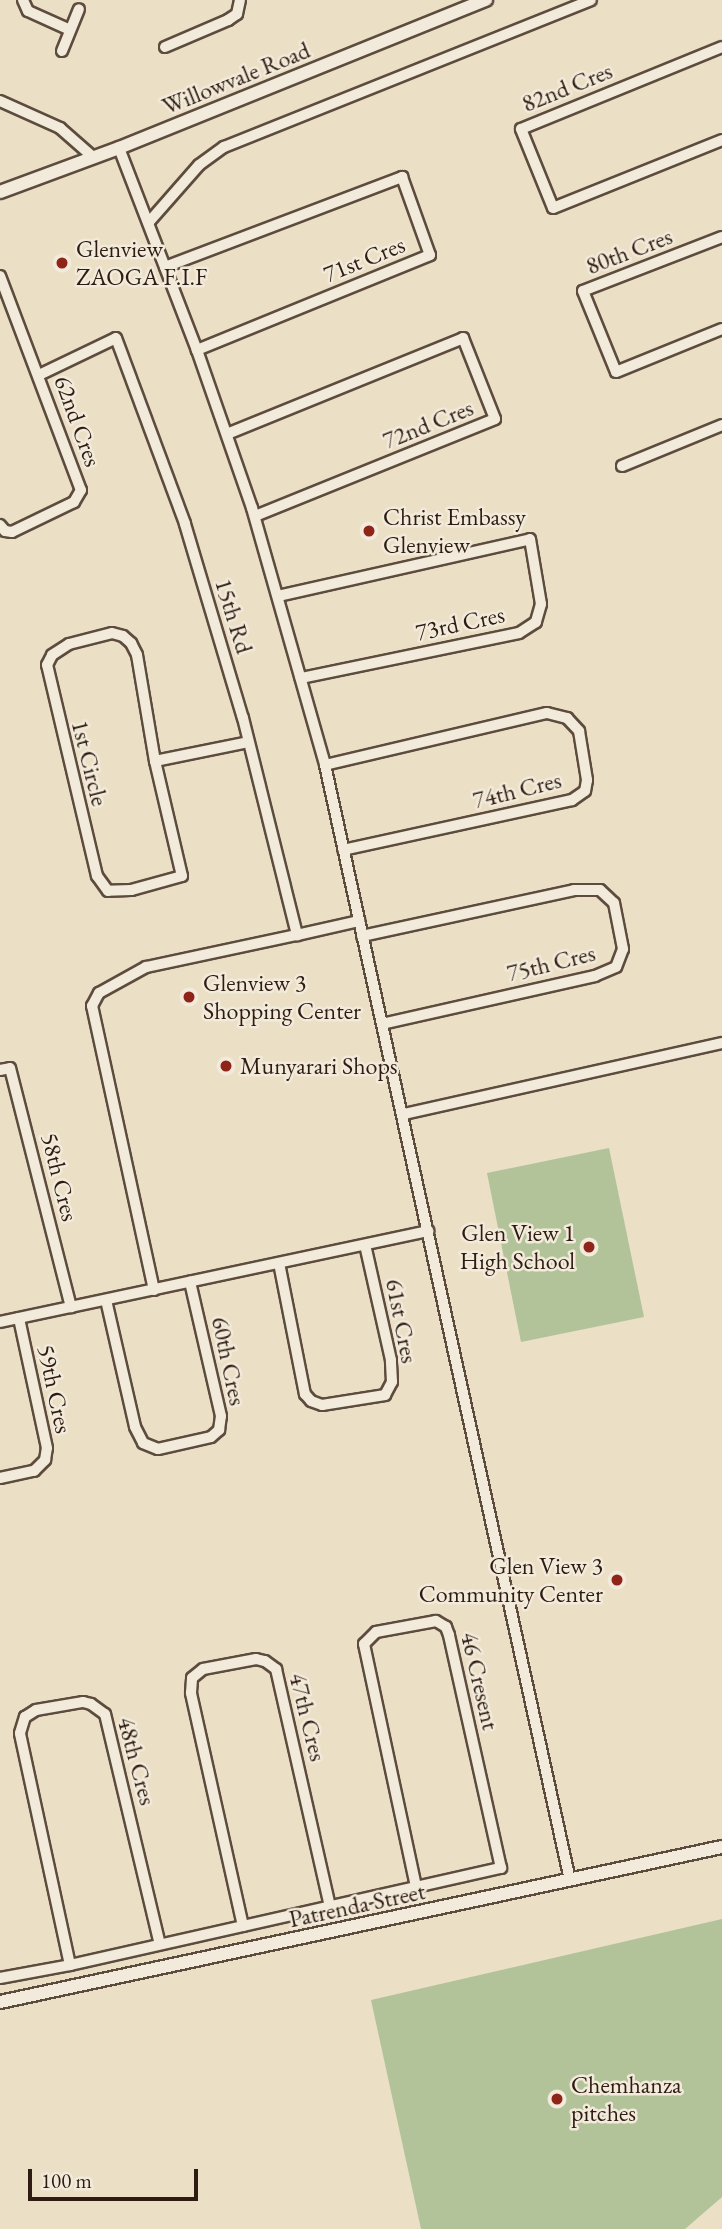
<!DOCTYPE html>
<style>
body{margin:0}
#map{position:relative;width:722px;height:2229px;overflow:hidden;background:#ebdfc6;font-family:"EB Garamond",serif}
div>[style]{position:absolute}
.green>*{inset:0;background:#b2c399}
.roads{filter:drop-shadow(2px 0 #5d4c3e) drop-shadow(-2px 0 #5d4c3e) drop-shadow(0 2px #5d4c3e) drop-shadow(0 -2px #5d4c3e)}
.minor>*{height:10px;margin:-5px;padding:0 5px;transform-origin:5px;border-radius:5px;background:#f2eada}
.tertiary>*{height:12px;margin:-6px;padding:0 6px;transform-origin:6px;border-radius:6px;background:#f2eada}
.dots>*{width:19px;height:19px;translate:-50% -50%;box-sizing:border-box;border:4px solid #f2eada;border-radius:50%}
span{translate:-50% -50%;white-space:nowrap;text-align:center;line-height:1.15;-webkit-text-stroke:5px #f2eada;paint-order:stroke}
.street-label{font-size:24px;color:#2e1b11}
.poi-label{font-size:24px;color:#2e1b11}
.left{translate:0 -50%;text-align:left}
.right{translate:-100% -50%;text-align:right}
.scale{position:absolute;left:28px;top:2169px;width:170px;height:32px;box-sizing:border-box;border:4px solid #2e1b11;border-top:0;padding-left:9px;font-size:21px;line-height:24px;white-space:nowrap;color:#2e1b11;-webkit-text-stroke:5px #f2eada;paint-order:stroke}
</style>
<div id="map">
<div class="green">
<i style="clip-path:polygon(609px 1148px,644px 1317px,521px 1342px,487px 1173px)"></i>
<i style="clip-path:polygon(722px 1919px,722px 2197px,685px 2229px,421px 2229px,371px 2000px)"></i>
</div>
<div class="roads">
<div class="minor">
<i style="left:23px;top:0;width:12px;rotate:66deg"></i>
<i style="left:28px;top:11px;width:46px;rotate:24.3deg"></i>
<i style="left:165px;top:47px;width:69px;rotate:-23.2deg"></i>
<i style="left:228px;top:20px;width:11px;rotate:-34deg"></i>
<i style="left:237px;top:14px;width:14px;rotate:-78deg"></i>
<i style="left:722px;top:47px;width:217px;rotate:157.8deg"></i>
<i style="left:521px;top:129px;width:85px;rotate:67.9deg"></i>
<i style="left:553px;top:208px;width:182px;rotate:-21.9deg"></i>
<i style="left:62px;top:51px;width:45px;rotate:-68deg"></i>
<i style="left:0;top:101px;width:66px;rotate:24.2deg"></i>
<i style="left:60px;top:128px;width:44px;rotate:41.3deg"></i>
<i style="left:119px;top:148px;width:217px;rotate:68.9deg"></i>
<i style="left:197px;top:350px;width:167px;rotate:70.8deg"></i>
<i style="left:252px;top:508px;width:267px;rotate:74.1deg"></i>
<i style="left:325px;top:765px;width:1142px;rotate:77.61deg"></i>
<i style="left:149px;top:222px;width:76px;rotate:-48.7deg"></i>
<i style="left:199px;top:165px;width:31px;rotate:-36deg"></i>
<i style="left:224px;top:147px;width:395px;rotate:-21.8deg"></i>
<i style="left:722px;top:237px;width:149px;rotate:158.8deg"></i>
<i style="left:583px;top:291px;width:87px;rotate:67.8deg"></i>
<i style="left:616px;top:372px;width:114px;rotate:-22.1deg"></i>
<i style="left:165px;top:267px;width:254px;rotate:-20.8deg"></i>
<i style="left:402px;top:177px;width:83px;rotate:70.3deg"></i>
<i style="left:430px;top:255px;width:252px;rotate:157.8deg"></i>
<i style="left:0;top:276px;width:229px;rotate:69.3deg"></i>
<i style="left:81px;top:490px;width:14px;rotate:120deg"></i>
<i style="left:74px;top:502px;width:69px;rotate:154.2deg"></i>
<i style="left:12px;top:532px;width:7px;rotate:-172deg"></i>
<i style="left:5px;top:531px;width:8px;rotate:-130deg"></i>
<i style="left:39px;top:375px;width:85px;rotate:-25.7deg"></i>
<i style="left:116px;top:338px;width:198px;rotate:69.6deg"></i>
<i style="left:185px;top:524px;width:202px;rotate:73.4deg"></i>
<i style="left:243px;top:718px;width:224px;rotate:76deg"></i>
<i style="left:297px;top:935px;width:64px;rotate:-12.7deg"></i>
<i style="left:227px;top:434px;width:255px;rotate:-22.1deg"></i>
<i style="left:463px;top:338px;width:87px;rotate:68.4deg"></i>
<i style="left:495px;top:419px;width:259px;rotate:158deg"></i>
<i style="left:622px;top:466px;width:108px;rotate:-22.3deg"></i>
<i style="left:278px;top:596px;width:258px;rotate:-12.7deg"></i>
<i style="left:530px;top:539px;width:66px;rotate:80.4deg"></i>
<i style="left:541px;top:604px;width:19px;rotate:106deg"></i>
<i style="left:536px;top:622px;width:20px;rotate:147deg"></i>
<i style="left:519px;top:633px;width:223px;rotate:168.3deg"></i>
<i style="left:112px;top:633px;width:11px;rotate:15deg"></i>
<i style="left:123px;top:636px;width:11px;rotate:41deg"></i>
<i style="left:131px;top:643px;width:13px;rotate:63deg"></i>
<i style="left:137px;top:655px;width:108px;rotate:80.4deg"></i>
<i style="left:155px;top:761px;width:118px;rotate:76.8deg"></i>
<i style="left:182px;top:876px;width:53px;rotate:164.6deg"></i>
<i style="left:131px;top:890px;width:23px;rotate:178deg"></i>
<i style="left:108px;top:891px;width:19px;rotate:-126deg"></i>
<i style="left:97px;top:876px;width:217px;rotate:-103.3deg"></i>
<i style="left:47px;top:665px;width:11px;rotate:-63deg"></i>
<i style="left:52px;top:655px;width:20px;rotate:-33deg"></i>
<i style="left:69px;top:644px;width:44px;rotate:-14.3deg"></i>
<i style="left:155px;top:761px;width:95px;rotate:-11.5deg"></i>
<i style="left:325px;top:765px;width:228px;rotate:-13.2deg"></i>
<i style="left:547px;top:713px;width:21px;rotate:14deg"></i>
<i style="left:567px;top:718px;width:18px;rotate:47deg"></i>
<i style="left:579px;top:731px;width:50px;rotate:80.7deg"></i>
<i style="left:587px;top:780px;width:11px;rotate:100deg"></i>
<i style="left:585px;top:791px;width:16px;rotate:145deg"></i>
<i style="left:572px;top:800px;width:234px;rotate:167.7deg"></i>
<i style="left:362px;top:936px;width:217px;rotate:-12.2deg"></i>
<i style="left:574px;top:890px;width:26px"></i>
<i style="left:600px;top:890px;width:19px;rotate:43deg"></i>
<i style="left:614px;top:903px;width:47px;rotate:78.9deg"></i>
<i style="left:623px;top:949px;width:19px;rotate:111deg"></i>
<i style="left:616px;top:967px;width:23px;rotate:157deg"></i>
<i style="left:595px;top:976px;width:218px;rotate:167.3deg"></i>
<i style="left:0;top:1070px;width:10px;rotate:-11deg"></i>
<i style="left:10px;top:1068px;width:247px;rotate:75.7deg"></i>
<i style="left:404px;top:1114px;width:326px;rotate:-12.6deg"></i>
<i style="left:279px;top:1263px;width:134px;rotate:78.8deg"></i>
<i style="left:305px;top:1394px;width:9px;rotate:49deg"></i>
<i style="left:311px;top:1401px;width:12px;rotate:20deg"></i>
<i style="left:322px;top:1405px;width:64px;rotate:-9deg"></i>
<i style="left:385px;top:1395px;width:15px;rotate:-62deg"></i>
<i style="left:392px;top:1382px;width:22px;rotate:-93deg"></i>
<i style="left:391px;top:1360px;width:118px;rotate:-102.7deg"></i>
<i style="left:154px;top:1290px;width:291px;rotate:-102.3deg"></i>
<i style="left:92px;top:1006px;width:15px;rotate:-62deg"></i>
<i style="left:99px;top:993px;width:54px;rotate:-29deg"></i>
<i style="left:146px;top:967px;width:154px;rotate:-12deg"></i>
<i style="left:106px;top:1300px;width:130px;rotate:77.1deg"></i>
<i style="left:135px;top:1427px;width:18px;rotate:63deg"></i>
<i style="left:143px;top:1443px;width:16px;rotate:22deg"></i>
<i style="left:158px;top:1449px;width:54px;rotate:-12.8deg"></i>
<i style="left:211px;top:1437px;width:11px;rotate:-41deg"></i>
<i style="left:219px;top:1430px;width:14px;rotate:-82deg"></i>
<i style="left:221px;top:1416px;width:138px;rotate:-103deg"></i>
<i style="left:0;top:1322px;width:438px;rotate:-12deg"></i>
<i style="left:0;top:1478px;width:35px;rotate:-12deg"></i>
<i style="left:34px;top:1471px;width:16px;rotate:-45deg"></i>
<i style="left:45px;top:1460px;width:12px;rotate:-81deg"></i>
<i style="left:47px;top:1448px;width:133px;rotate:-102.2deg"></i>
<i style="left:243px;top:1926px;width:239px;rotate:-102.6deg"></i>
<i style="left:191px;top:1693px;width:15px;rotate:-86deg"></i>
<i style="left:192px;top:1678px;width:14px;rotate:-39deg"></i>
<i style="left:203px;top:1669px;width:54px;rotate:-10.7deg"></i>
<i style="left:256px;top:1659px;width:9px;rotate:13deg"></i>
<i style="left:265px;top:1661px;width:14px;rotate:36deg"></i>
<i style="left:276px;top:1669px;width:243px;rotate:77.2deg"></i>
<i style="left:70px;top:1965px;width:237px;rotate:-102.2deg"></i>
<i style="left:20px;top:1733px;width:17px;rotate:-73deg"></i>
<i style="left:25px;top:1717px;width:13px;rotate:-32deg"></i>
<i style="left:36px;top:1710px;width:48px;rotate:-9.7deg"></i>
<i style="left:83px;top:1702px;width:8px;rotate:14deg"></i>
<i style="left:91px;top:1704px;width:17px;rotate:36deg"></i>
<i style="left:105px;top:1714px;width:236px;rotate:76.6deg"></i>
<i style="left:0;top:1978px;width:71px;rotate:-10.5deg"></i>
<i style="left:70px;top:1965px;width:442px;rotate:-12.7deg"></i>
<i style="left:501px;top:1868px;width:239px;rotate:-102.6deg"></i>
<i style="left:449px;top:1635px;width:9px;rotate:-111deg"></i>
<i style="left:446px;top:1627px;width:12px;rotate:-149deg"></i>
<i style="left:436px;top:1621px;width:61px;rotate:169.6deg"></i>
<i style="left:376px;top:1632px;width:17px;rotate:135deg"></i>
<i style="left:364px;top:1644px;width:249px;rotate:77.9deg"></i>
</div>
<div class="tertiary">
<i style="left:0;top:192px;width:127px;rotate:-20.3deg"></i>
<i style="left:119px;top:148px;width:396px;rotate:-22deg"></i>
<i style="left:0;top:2002px;width:738px;rotate:-12.12deg"></i>
</div>
</div>
<div class="dots">
<i style="left:62px;top:263px;background:#8f2418"></i>
<i style="left:369px;top:531px;background:#8f2418"></i>
<i style="left:189px;top:997px;background:#8f2418"></i>
<i style="left:226px;top:1066px;background:#8f2418"></i>
<i style="left:589px;top:1247px;background:#8f2418"></i>
<i style="left:617px;top:1580px;background:#8f2418"></i>
<i style="left:557px;top:2099px;background:#8f2418"></i>
</div>
<div class="street-label">
<span style="left:236px;top:78px;rotate:-22deg">Willowvale Road</span>
<span style="left:567px;top:87px;rotate:-22deg">82nd Cres</span>
<span style="left:629px;top:251px;rotate:-21deg">80th Cres</span>
<span style="left:364px;top:259px;rotate:-22deg">71st Cres</span>
<span style="left:78px;top:421px;rotate:70deg">62nd Cres</span>
<span style="left:428px;top:424px;rotate:-22deg">72nd Cres</span>
<span style="left:234px;top:616px;rotate:73deg">15th Rd</span>
<span style="left:460px;top:623px;rotate:-12deg">73rd Cres</span>
<span style="left:90px;top:763px;rotate:76deg">1st Circle</span>
<span style="left:517px;top:790px;rotate:-14deg">74th Cres</span>
<span style="left:551px;top:963px;rotate:-14deg">75th Cres</span>
<span style="left:60px;top:1177px;rotate:76deg">58th Cres</span>
<span style="left:402px;top:1321px;rotate:79deg">61st Cres</span>
<span style="left:229px;top:1361px;rotate:78deg">60th Cres</span>
<span style="left:55px;top:1389px;rotate:78deg">59th Cres</span>
<span style="left:480px;top:1681px;rotate:77deg">46 Cresent</span>
<span style="left:308px;top:1717px;rotate:76deg">47th Cres</span>
<span style="left:137px;top:1761px;rotate:75deg">48th Cres</span>
<span style="left:357px;top:1905px;rotate:-12deg">Patrenda Street</span>
</div>
<div class="poi-label">
<span class="left" style="left:76px;top:263px">Glenview<br>ZAOGA F.I.F</span>
<span class="left" style="left:383px;top:531px">Christ Embassy<br>Glenview</span>
<span class="left" style="left:203px;top:997px">Glenview 3<br>Shopping Center</span>
<span class="left" style="left:240px;top:1066px">Munyarari Shops</span>
<span class="right" style="left:575px;top:1247px">Glen View 1<br>High School</span>
<span class="right" style="left:603px;top:1580px">Glen View 3<br>Community Center</span>
<span class="left" style="left:571px;top:2099px">Chemhanza<br>pitches</span>
</div>
<div class="scale">100 m</div>
</div>
